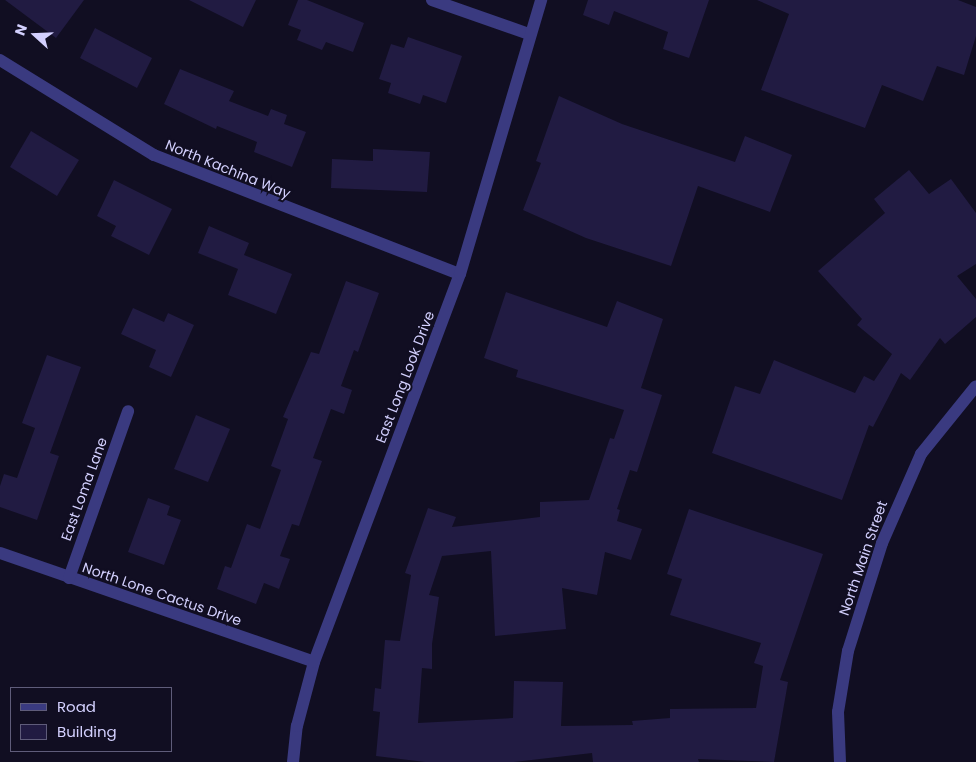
<!DOCTYPE html>
<style>
body{margin:0}
#map{position:relative;width:976px;height:762px;overflow:hidden;background:#110e22;font-family:Poppins,sans-serif}
div>[style]{position:absolute}
.building>*{inset:0;background:#211b42}
.minor>*{height:12px;margin:-6px;padding:0 6px;transform-origin:6px;border-radius:6px;background:#3a3a80}
span{translate:-50% -50%;white-space:nowrap;text-align:center;line-height:1.15;-webkit-text-stroke:4px #110e22;paint-order:stroke}
.street-label{font-size:14px;color:#d3d0fe}
.legend{position:absolute;left:10px;top:687px;width:162px;height:65px;box-sizing:border-box;background:#110e22;border:1px solid #5f5c7a;margin:0;padding:6px 9px;list-style:none;font-size:15px;color:#d3d0fe}
.legend li{display:flex;align-items:center;gap:10px;height:25px}
.legend b{width:25px;border:1px solid #5f5c7a}
.north{position:absolute;left:10px;top:10px;width:50px;height:50px;-webkit-text-stroke:4px #110e22;paint-order:stroke;rotate:290deg;font-size:14px;font-weight:700;line-height:20px;text-align:center;color:#d3d0fe}
.north::after{content:'';display:block;margin:auto;width:18px;height:22px;background:#d3d0fe;clip-path:polygon(50% 0,100% 100%,50% 72%,0 100%)}
</style>
<div id="map">
<div class="building">
<i style="clip-path:polygon(5px 0,84px 0,56px 38px)"></i>
<i style="clip-path:polygon(189px 0,256px 0,243px 27px)"></i>
<i style="clip-path:polygon(298px 0,307px 0,364px 23px,353px 52px,326px 42px,322px 50px,297px 40px,301px 30px,288px 25px)"></i>
<i style="clip-path:polygon(588px 0,709px 0,689px 58px,663px 49px,668px 32px,614px 11px,609px 25px,583px 15px)"></i>
<i style="clip-path:polygon(757px 0,958px 0,976px 7px,976px 36px,964px 75px,937px 66px,923px 101px,882px 85px,865px 128px,761px 90px,789px 14px)"></i>
<i style="clip-path:polygon(95px 28px,152px 58px,137px 88px,80px 58px)"></i>
<i style="clip-path:polygon(408px 37px,462px 56px,446px 103px,423px 95px,420px 104px,388px 93px,391px 83px,379px 79px,391px 44px,404px 48px)"></i>
<i style="clip-path:polygon(180px 69px,234px 91px,229px 101px,268px 116px,271px 109px,287px 115px,284px 124px,306px 132px,292px 167px,254px 152px,257px 142px,217px 126px,216px 129px,164px 104px)"></i>
<i style="clip-path:polygon(559px 96px,622px 124px,735px 162px,745px 136px,792px 155px,770px 212px,698px 186px,671px 266px,586px 238px,523px 210px,541px 163px,536px 161px)"></i>
<i style="clip-path:polygon(31px 131px,79px 160px,57px 196px,10px 167px)"></i>
<i style="clip-path:polygon(373px 149px,430px 152px,427px 192px,331px 188px,332px 159px,373px 161px)"></i>
<i style="clip-path:polygon(909px 170px,929px 194px,951px 179px,976px 213px,976px 264px,957px 276px,976px 299px,976px 317px,945px 344px,940px 338px,910px 380px,901px 373px,873px 427px,869px 425px,842px 500px,712px 453px,735px 386px,760px 394px,774px 360px,855px 393px,864px 376px,874px 381px,892px 354px,857px 325px,862px 319px,818px 271px,885px 213px,874px 199px)"></i>
<i style="clip-path:polygon(114px 180px,172px 209px,149px 255px,111px 236px,116px 226px,97px 216px)"></i>
<i style="clip-path:polygon(209px 226px,249px 243px,244px 255px,292px 274px,276px 314px,228px 295px,238px 269px,198px 253px)"></i>
<i style="clip-path:polygon(346px 281px,379px 293px,358px 352px,354px 350px,341px 386px,352px 390px,344px 414px,331px 409px,313px 458px,322px 461px,299px 526px,292px 524px,280px 556px,290px 559px,279px 589px,264px 583px,256px 604px,217px 589px,225px 566px,231px 568px,247px 524px,260px 529px,281px 470px,271px 466px,288px 419px,283px 417px,311px 352px,319px 354px)"></i>
<i style="clip-path:polygon(506px 292px,607px 327px,617px 301px,663px 319px,641px 388px,662px 395px,637px 472px,630px 470px,617px 509px,620px 510px,617px 521px,642px 529px,631px 560px,605px 552px,597px 595px,562px 588px,566px 629px,495px 636px,491px 551px,442px 556px,429px 595px,439px 597px,432px 644px,432px 669px,422px 668px,418px 723px,513px 718px,514px 681px,563px 682px,561px 726px,633px 725px,632px 721px,670px 718px,670px 709px,756px 708px,763px 666px,754px 663px,761px 643px,670px 615px,682px 579px,667px 574px,689px 509px,823px 554px,780px 680px,788px 682px,774px 762px,698px 759px,699px 762px,593px 762px,592px 753px,514px 762px,425px 762px,376px 756px,380px 712px,373px 711px,375px 688px,381px 689px,385px 640px,400px 641px,411px 575px,405px 573px,428px 508px,456px 517px,452px 527px,540px 517px,540px 502px,589px 500px,610px 438px,614px 439px,624px 410px,516px 377px,518px 370px,484px 358px)"></i>
<i style="clip-path:polygon(133px 308px,164px 322px,168px 313px,194px 325px,171px 377px,149px 367px,156px 350px,121px 334px)"></i>
<i style="clip-path:polygon(47px 355px,81px 367px,50px 453px,59px 456px,37px 520px,0 507px,0 486px,4px 474px,17px 478px,35px 428px,22px 423px)"></i>
<i style="clip-path:polygon(196px 415px,230px 429px,208px 482px,174px 469px)"></i>
<i style="clip-path:polygon(148px 498px,170px 506px,167px 515px,181px 520px,164px 565px,128px 552px)"></i>
</div>
<div class="minor">
<i style="left:432px;top:0;width:103px;rotate:19.3deg"></i>
<i style="left:0;top:60px;width:181px;rotate:31.7deg"></i>
<i style="left:154px;top:155px;width:328px;rotate:21.3deg"></i>
<i style="left:0;top:553px;width:332px;rotate:19.1deg"></i>
<i style="left:69px;top:578px;width:177px;rotate:-70.5deg"></i>
<i style="left:293px;top:762px;width:36px;rotate:-84deg"></i>
<i style="left:297px;top:726px;width:66px;rotate:-75.1deg"></i>
<i style="left:314px;top:662px;width:415px;rotate:-69.4deg"></i>
<i style="left:460px;top:274px;width:286px;rotate:-73.5deg"></i>
<i style="left:840px;top:762px;width:50px;rotate:-92.3deg"></i>
<i style="left:838px;top:712px;width:62px;rotate:-80.7deg"></i>
<i style="left:848px;top:651px;width:113px;rotate:-72.5deg"></i>
<i style="left:882px;top:543px;width:97px;rotate:-66.3deg"></i>
<i style="left:921px;top:454px;width:87px;rotate:-51deg"></i>
</div>
<div class="street-label">
<span style="left:228px;top:169px;rotate:22deg">North Kachina Way</span>
<span style="left:405px;top:377px;rotate:-69deg">East Long Look Drive</span>
<span style="left:84px;top:489px;rotate:-70deg">East Loma Lane</span>
<span style="left:863px;top:558px;rotate:-71deg">North Main Street</span>
<span style="left:162px;top:594px;rotate:19deg">North Lone Cactus Drive</span>
</div>
<ul class="legend">
<li><b style="height:6px;background:#3a3a80"></b>Road</li>
<li><b style="height:14px;background:#211b42"></b>Building</li>
</ul>
<div class="north">N</div>
</div>
